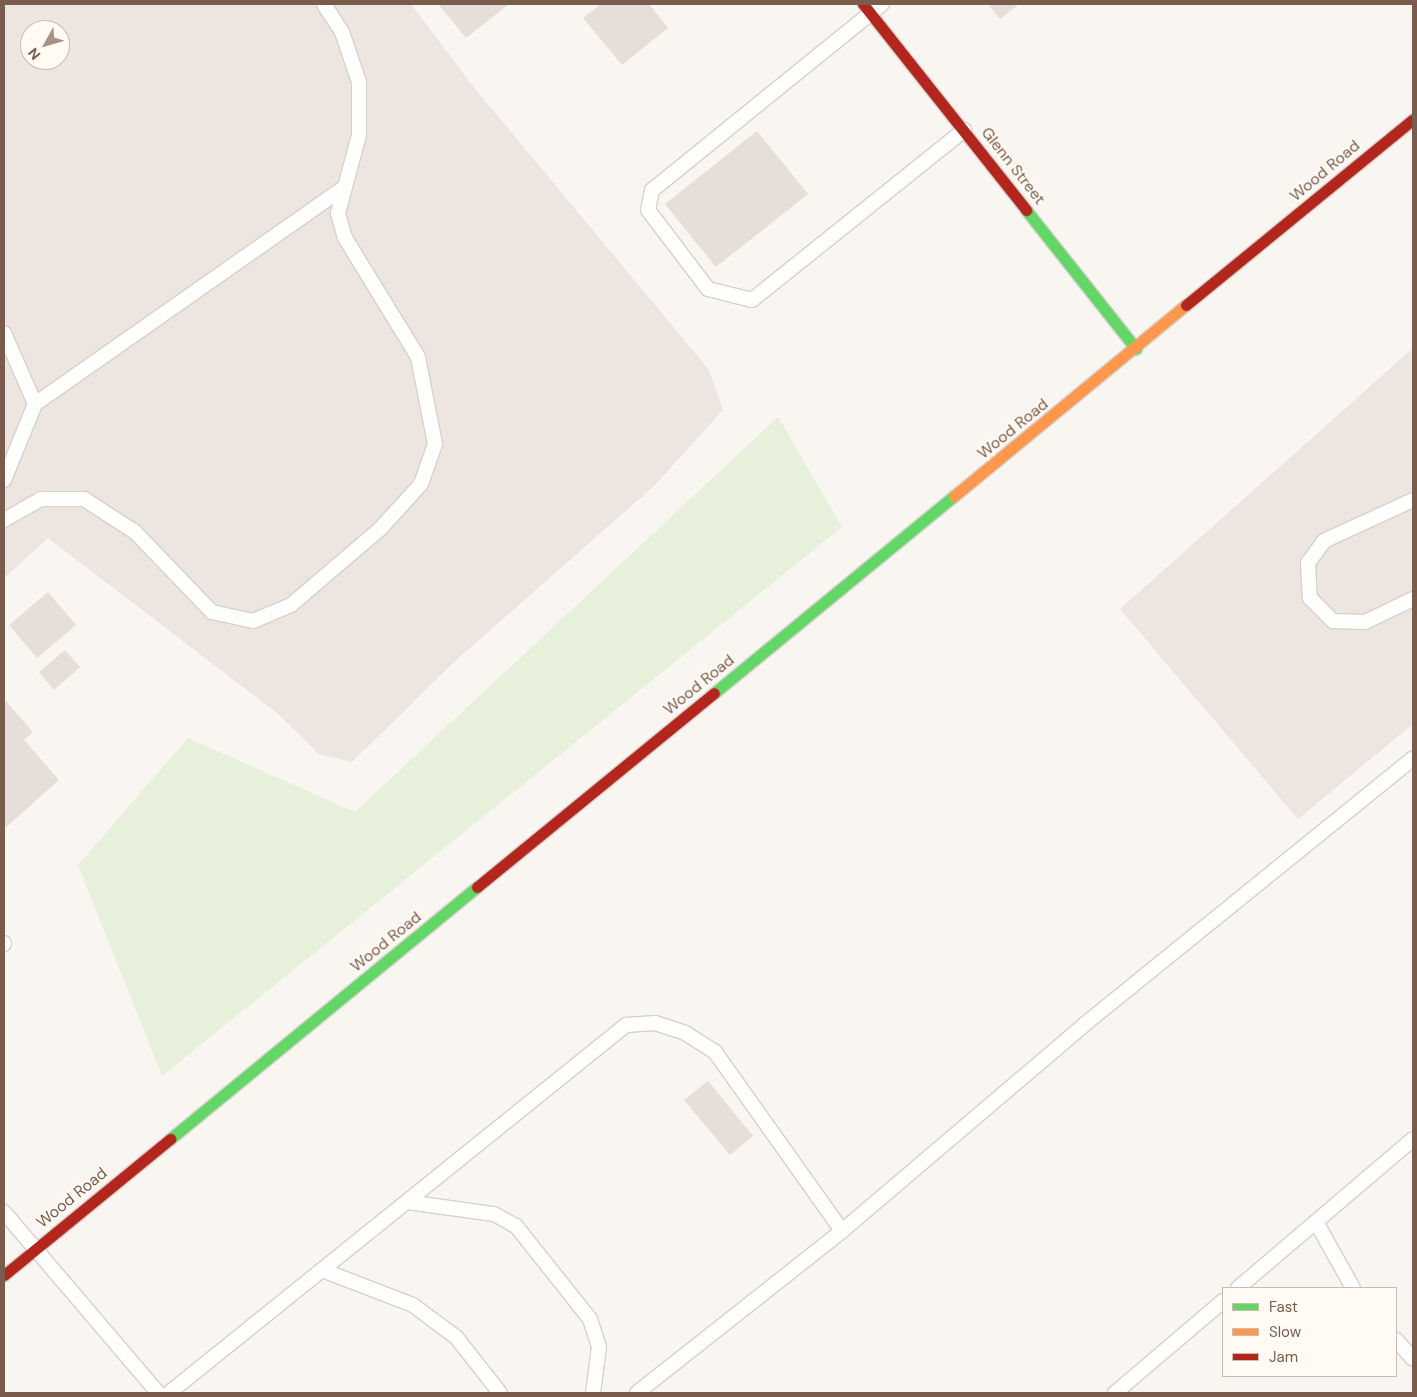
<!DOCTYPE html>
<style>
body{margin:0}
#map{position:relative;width:1417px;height:1397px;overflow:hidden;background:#f9f5f0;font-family:"DM Sans",sans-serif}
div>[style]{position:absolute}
.industrial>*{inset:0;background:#ede5e0}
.green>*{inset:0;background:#e7f0db}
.building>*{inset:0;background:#e6ded7}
.roads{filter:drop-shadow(1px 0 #d7d1cb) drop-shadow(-1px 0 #d7d1cb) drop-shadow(0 1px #d7d1cb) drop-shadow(0 -1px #d7d1cb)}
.lane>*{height:14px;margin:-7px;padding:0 7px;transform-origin:7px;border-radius:7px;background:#fefefd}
.fast>*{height:11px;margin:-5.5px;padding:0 5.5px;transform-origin:5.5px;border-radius:5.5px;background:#63d668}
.slow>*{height:11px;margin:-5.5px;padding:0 5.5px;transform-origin:5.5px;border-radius:5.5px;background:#ff974d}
.jam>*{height:11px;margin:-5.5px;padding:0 5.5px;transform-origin:5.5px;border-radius:5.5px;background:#b3261e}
span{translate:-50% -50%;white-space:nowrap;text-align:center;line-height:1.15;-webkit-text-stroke:4px #fffaf3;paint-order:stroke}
.street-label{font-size:16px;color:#7a5c4d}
.frame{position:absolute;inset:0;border:5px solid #7a5c4d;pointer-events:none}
.legend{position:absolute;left:1222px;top:1287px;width:175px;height:90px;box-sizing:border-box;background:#fffaf3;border:1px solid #cabbb1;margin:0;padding:6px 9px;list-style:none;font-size:15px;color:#7a5c4d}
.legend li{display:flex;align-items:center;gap:10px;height:25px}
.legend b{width:25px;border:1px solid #cabbb1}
.north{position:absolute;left:20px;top:20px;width:50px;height:50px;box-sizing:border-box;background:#fffaf3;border:1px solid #cabbb1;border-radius:50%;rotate:231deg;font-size:14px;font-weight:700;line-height:20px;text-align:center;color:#7a5c4d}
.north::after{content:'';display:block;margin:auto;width:18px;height:22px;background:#a69286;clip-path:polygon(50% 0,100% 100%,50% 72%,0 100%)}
</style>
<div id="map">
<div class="industrial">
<i style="clip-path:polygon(evenodd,4px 4px,411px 4px,472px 85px,709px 370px,723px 410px,654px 486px,455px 661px,352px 762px,319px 754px,277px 713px,48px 538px,4px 578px,4px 4px,30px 30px,60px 30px,60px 60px,30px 60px,30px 30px)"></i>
<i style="clip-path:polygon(1413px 348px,1413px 724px,1298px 819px,1120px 609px)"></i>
</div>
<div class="green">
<i style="clip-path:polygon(778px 417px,842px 527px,162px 1076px,78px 865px,188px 738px,355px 812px)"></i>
</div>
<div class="building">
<i style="clip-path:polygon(438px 4px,509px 4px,466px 38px)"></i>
<i style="clip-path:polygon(601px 4px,649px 4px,668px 28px,622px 65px,583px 18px)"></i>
<i style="clip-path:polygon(988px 4px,1019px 4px,1000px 19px)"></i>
<i style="clip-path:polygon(757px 131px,808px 194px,716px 267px,665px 204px)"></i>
<i style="clip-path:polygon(48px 592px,76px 625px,37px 658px,9px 625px)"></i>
<i style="clip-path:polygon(65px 650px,80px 667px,54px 690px,39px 672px)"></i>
<i style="clip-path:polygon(4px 699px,33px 732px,24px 740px,59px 780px,4px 829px)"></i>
<i style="clip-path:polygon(708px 1081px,753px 1136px,730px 1155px,684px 1100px)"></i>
</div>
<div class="roads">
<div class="lane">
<i style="left:882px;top:4px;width:296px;rotate:141deg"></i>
<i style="left:652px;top:190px;width:20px;rotate:101deg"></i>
<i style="left:648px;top:210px;width:99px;rotate:52.8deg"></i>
<i style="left:708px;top:289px;width:45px;rotate:14deg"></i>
<i style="left:752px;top:300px;width:272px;rotate:-38.7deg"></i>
<i style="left:4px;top:333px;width:77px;rotate:66.4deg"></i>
<i style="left:35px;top:404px;width:82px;rotate:112.2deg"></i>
<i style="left:35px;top:404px;width:376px;rotate:-35deg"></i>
<i style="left:1413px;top:500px;width:98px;rotate:155.3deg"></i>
<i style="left:1324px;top:541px;width:27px;rotate:126deg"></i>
<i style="left:1308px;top:563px;width:35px;rotate:87deg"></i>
<i style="left:1310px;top:598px;width:33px;rotate:45deg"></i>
<i style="left:1333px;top:621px;width:32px;rotate:2deg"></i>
<i style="left:1365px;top:622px;width:53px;rotate:-25.6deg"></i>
<i style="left:4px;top:520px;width:43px;rotate:-29.6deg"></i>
<i style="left:41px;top:499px;width:43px"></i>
<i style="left:84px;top:499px;width:61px;rotate:32.9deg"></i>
<i style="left:135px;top:532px;width:111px;rotate:46.1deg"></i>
<i style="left:212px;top:612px;width:42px;rotate:12.4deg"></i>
<i style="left:253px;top:621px;width:41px;rotate:-22.8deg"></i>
<i style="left:291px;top:605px;width:117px;rotate:-40.5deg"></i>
<i style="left:380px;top:529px;width:61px;rotate:-47.7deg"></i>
<i style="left:421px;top:484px;width:42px;rotate:-70.7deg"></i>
<i style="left:435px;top:444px;width:89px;rotate:-101.1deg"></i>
<i style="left:418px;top:357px;width:140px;rotate:-121.5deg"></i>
<i style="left:345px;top:238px;width:26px;rotate:-106deg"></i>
<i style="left:338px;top:213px;width:81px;rotate:-74.9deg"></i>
<i style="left:359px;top:135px;width:53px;rotate:-90deg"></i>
<i style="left:359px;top:82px;width:53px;rotate:-108.8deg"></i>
<i style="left:342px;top:32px;width:33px;rotate:-123deg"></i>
<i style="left:4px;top:943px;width:1px;rotate:90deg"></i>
<i style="left:407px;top:1202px;width:88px;rotate:7.9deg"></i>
<i style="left:494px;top:1214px;width:25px;rotate:29deg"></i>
<i style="left:516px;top:1226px;width:119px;rotate:51.5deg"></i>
<i style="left:590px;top:1319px;width:29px;rotate:72deg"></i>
<i style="left:599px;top:1347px;width:46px;rotate:97.4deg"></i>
<i style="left:4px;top:1212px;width:238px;rotate:49.6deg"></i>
<i style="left:1316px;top:1222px;width:76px;rotate:60.7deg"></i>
<i style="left:842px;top:1231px;width:319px;rotate:-40.4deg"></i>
<i style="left:1085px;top:1024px;width:422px;rotate:-39deg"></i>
<i style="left:322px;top:1270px;width:97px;rotate:21deg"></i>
<i style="left:413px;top:1305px;width:54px;rotate:36.7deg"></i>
<i style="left:456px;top:1337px;width:71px;rotate:51.8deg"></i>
<i style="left:1238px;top:1288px;width:230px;rotate:-40.4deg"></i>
<i style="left:1396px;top:1340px;width:25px;rotate:48deg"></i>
<i style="left:169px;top:1393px;width:587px;rotate:-38.84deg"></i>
<i style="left:626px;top:1025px;width:29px;rotate:-4deg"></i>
<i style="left:655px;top:1023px;width:32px;rotate:18deg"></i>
<i style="left:685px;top:1033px;width:36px;rotate:32deg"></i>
<i style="left:715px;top:1052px;width:219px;rotate:54.6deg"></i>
<i style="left:842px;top:1231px;width:261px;rotate:141.7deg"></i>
<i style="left:1115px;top:1393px;width:142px;rotate:-40.4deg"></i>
</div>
<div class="fast">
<i style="left:1026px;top:210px;width:177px;rotate:51.6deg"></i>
<i style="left:714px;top:693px;width:310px;rotate:-39.4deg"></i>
<i style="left:170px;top:1139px;width:397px;rotate:-39.4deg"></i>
</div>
<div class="slow">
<i style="left:954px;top:496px;width:301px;rotate:-39.5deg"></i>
</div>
<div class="jam">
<i style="left:863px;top:4px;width:263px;rotate:51.6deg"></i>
<i style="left:1186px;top:305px;width:293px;rotate:-39.3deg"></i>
<i style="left:477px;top:887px;width:306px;rotate:-39.3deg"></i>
<i style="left:4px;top:1275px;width:215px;rotate:-39.3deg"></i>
</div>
</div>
<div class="street-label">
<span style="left:1013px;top:166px;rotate:52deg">Glenn Street</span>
<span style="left:1325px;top:171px;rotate:-40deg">Wood Road</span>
<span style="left:1013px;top:429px;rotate:-39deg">Wood Road</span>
<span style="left:699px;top:685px;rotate:-39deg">Wood Road</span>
<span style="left:386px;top:942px;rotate:-39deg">Wood Road</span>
<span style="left:72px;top:1198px;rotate:-39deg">Wood Road</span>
</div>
<div class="frame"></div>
<ul class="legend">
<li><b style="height:6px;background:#63d668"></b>Fast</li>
<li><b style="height:6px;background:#ff974d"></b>Slow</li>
<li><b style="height:6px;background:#b3261e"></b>Jam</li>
</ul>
<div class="north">N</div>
</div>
